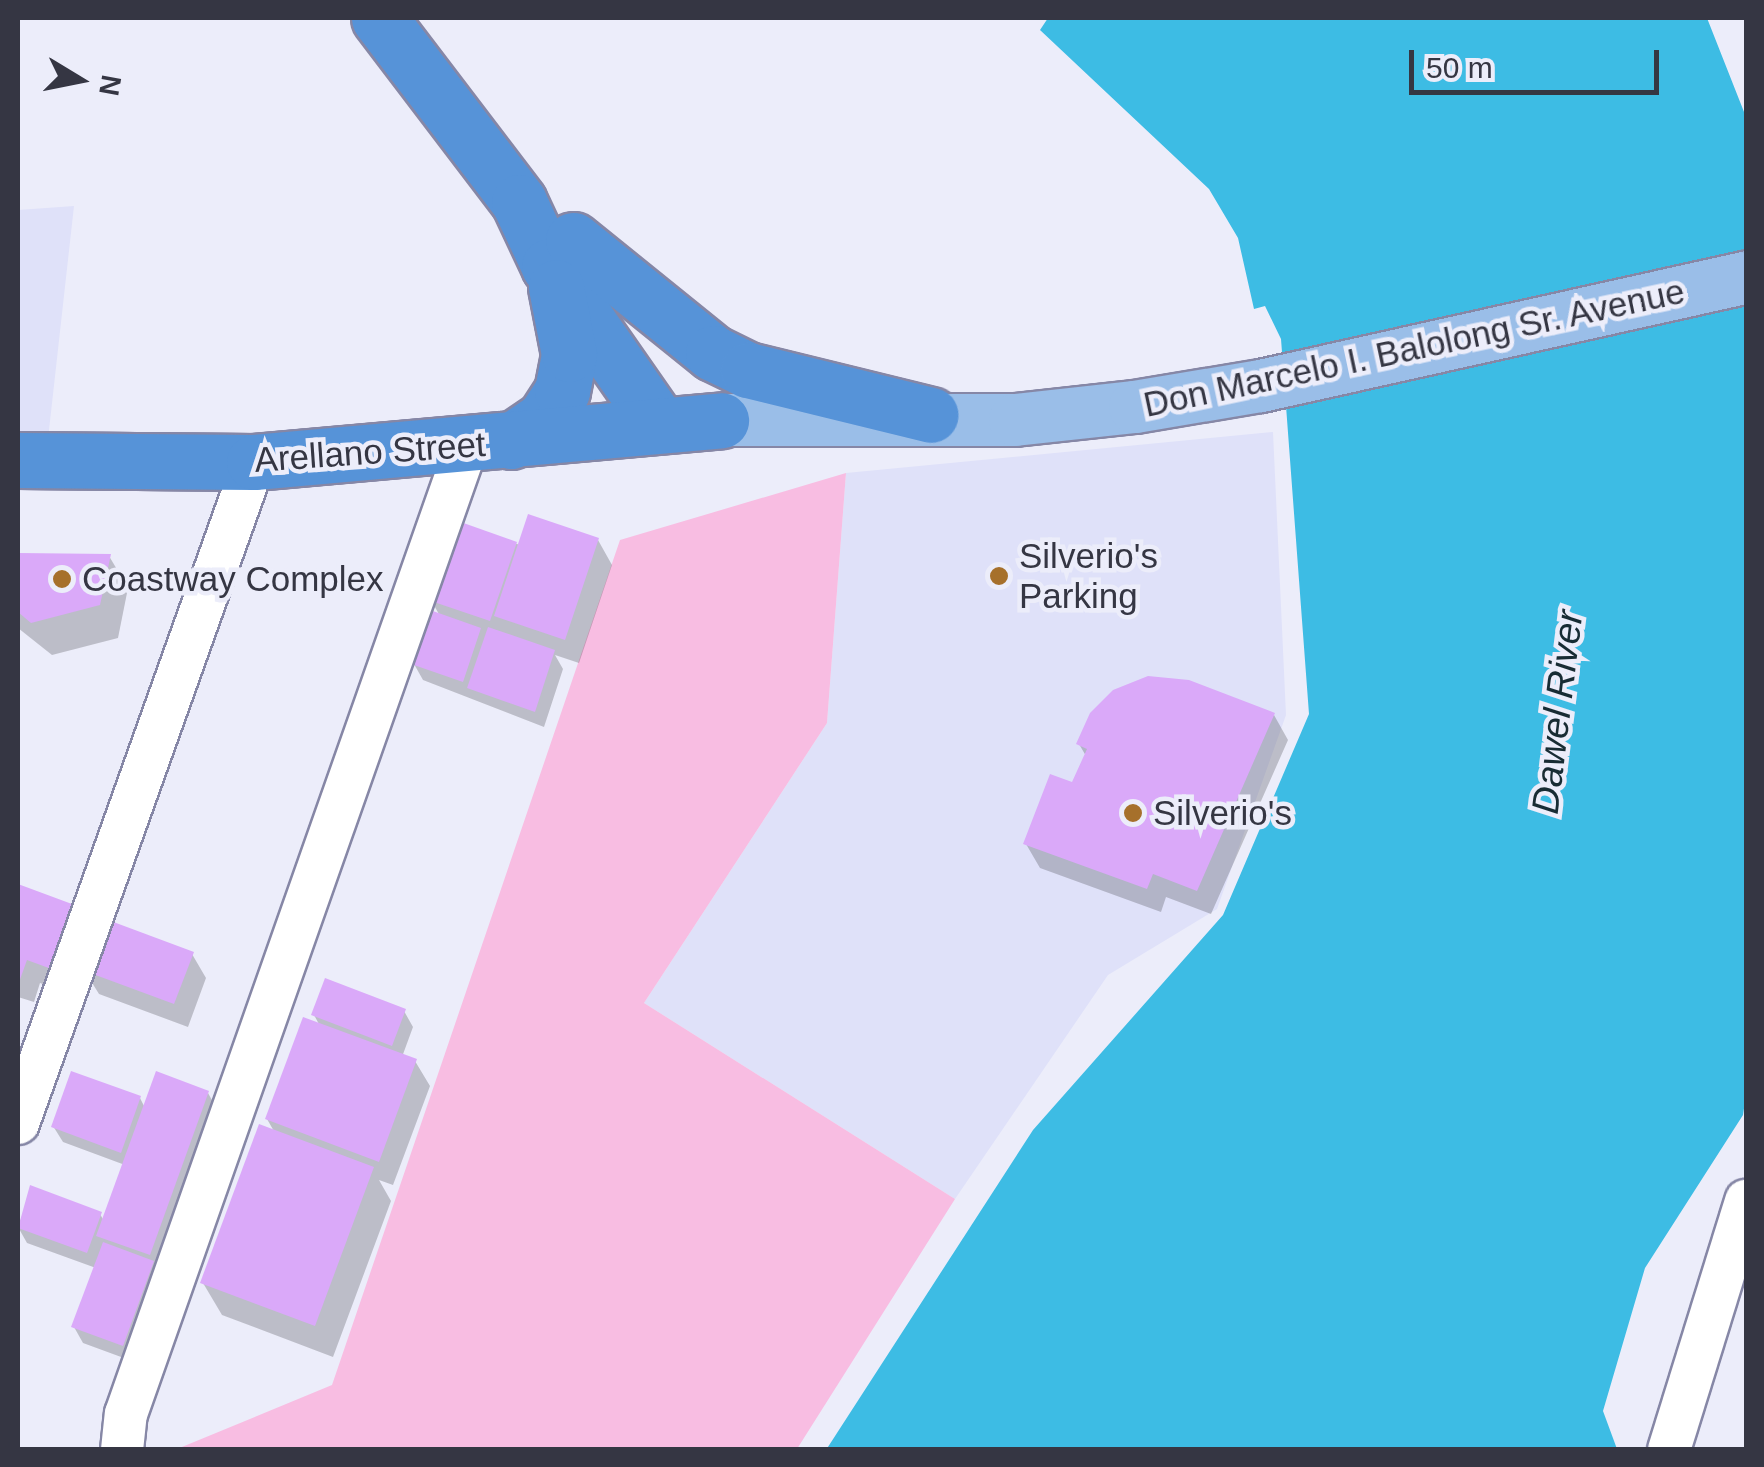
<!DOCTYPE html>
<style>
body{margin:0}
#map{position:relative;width:1764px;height:1467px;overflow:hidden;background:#ecedfa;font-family:Arial,sans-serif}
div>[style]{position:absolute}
.built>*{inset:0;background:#dfe1f9}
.green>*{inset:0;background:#f8bde2}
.water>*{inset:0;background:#3dbce4}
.shadow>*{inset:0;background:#0003}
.building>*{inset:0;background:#daa9f9}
.roads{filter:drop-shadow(2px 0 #8687a6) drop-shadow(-2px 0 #8687a6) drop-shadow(0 2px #8687a6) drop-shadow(0 -2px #8687a6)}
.minor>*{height:42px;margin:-21px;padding:0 21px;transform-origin:21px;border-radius:21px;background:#fff}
.major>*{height:52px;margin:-26px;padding:0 26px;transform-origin:26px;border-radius:26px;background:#9abee8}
.highway>*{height:55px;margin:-27.5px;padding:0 27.5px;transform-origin:27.5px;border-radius:27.5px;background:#5693d8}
.dots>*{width:28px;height:28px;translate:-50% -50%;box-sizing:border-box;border:5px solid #ecedfa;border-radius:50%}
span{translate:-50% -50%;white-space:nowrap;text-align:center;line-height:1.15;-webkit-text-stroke:9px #ecedfa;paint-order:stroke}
.street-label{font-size:35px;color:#353643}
.poi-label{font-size:35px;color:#353643}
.left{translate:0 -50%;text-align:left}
.water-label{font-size:38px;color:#182c34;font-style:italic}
.frame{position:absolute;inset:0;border:20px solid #353643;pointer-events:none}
.north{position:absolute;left:30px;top:30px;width:100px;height:100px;-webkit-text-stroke:8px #ecedfa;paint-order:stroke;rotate:100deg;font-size:28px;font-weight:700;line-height:40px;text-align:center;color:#353643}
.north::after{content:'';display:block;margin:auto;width:35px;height:45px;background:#353643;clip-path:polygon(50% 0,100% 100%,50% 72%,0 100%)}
.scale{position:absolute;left:1409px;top:50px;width:250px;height:45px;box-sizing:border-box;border:5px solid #353643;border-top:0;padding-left:12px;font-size:30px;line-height:35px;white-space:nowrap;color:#353643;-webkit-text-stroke:8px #ecedfa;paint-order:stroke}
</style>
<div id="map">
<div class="built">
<i style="clip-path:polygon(74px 206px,46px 457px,18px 454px,18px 210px)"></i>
<i style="clip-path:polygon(1273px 432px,1286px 715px,1217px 909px,1108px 975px,955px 1199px,644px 1003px,827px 723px,846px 473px)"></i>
</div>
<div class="green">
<i style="clip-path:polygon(846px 473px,827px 723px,644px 1003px,955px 1199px,797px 1449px,177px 1449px,332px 1385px,620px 540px)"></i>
</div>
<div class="water">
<i style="clip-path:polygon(1048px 18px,1707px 18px,1746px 117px,1746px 1095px,1743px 1115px,1645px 1268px,1603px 1411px,1617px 1449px,826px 1450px,1033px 1130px,1223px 915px,1309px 714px,1281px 339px,1265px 306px,1254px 309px,1238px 238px,1209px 189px,1040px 30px)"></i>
</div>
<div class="shadow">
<i style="clip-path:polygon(456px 524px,520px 545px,598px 540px,612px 565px,579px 663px,555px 655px,563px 669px,544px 727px,423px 680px,414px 664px,440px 616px,431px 600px)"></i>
<i style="clip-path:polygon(18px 555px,109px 556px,128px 588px,118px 638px,52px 655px,18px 628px)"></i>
<i style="clip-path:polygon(1274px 715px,1288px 740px,1211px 914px,1166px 897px,1161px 912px,1040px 868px,1026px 844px,1074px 785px,1086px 756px,1079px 744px)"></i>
<i style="clip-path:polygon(18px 886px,192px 954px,206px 978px,188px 1027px,99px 994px,81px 965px,70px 995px,40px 983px,34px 1002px,18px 997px)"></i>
<i style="clip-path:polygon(404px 1011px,413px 1027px,402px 1057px,415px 1061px,430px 1086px,393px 1185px,379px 1180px,391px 1201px,333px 1357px,222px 1315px,203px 1283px,275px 1133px,267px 1119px,320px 1026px,314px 1015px)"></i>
<i style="clip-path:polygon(208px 1093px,222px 1118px,132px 1361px,83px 1343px,74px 1327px,96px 1268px,27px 1243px,18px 1227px,32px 1189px,100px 1214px,104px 1221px,125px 1165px,63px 1142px,53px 1126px,140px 1098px,145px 1108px)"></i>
</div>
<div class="building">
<i style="clip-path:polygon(528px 514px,599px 538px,565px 640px,494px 616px)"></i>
<i style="clip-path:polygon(455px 520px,517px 542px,490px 621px,428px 600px)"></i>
<i style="clip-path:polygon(18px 553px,111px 554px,100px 605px,31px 623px,18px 612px)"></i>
<i style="clip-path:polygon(430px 610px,481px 628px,463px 682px,411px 664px)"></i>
<i style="clip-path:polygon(488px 627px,555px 650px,535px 712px,467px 688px)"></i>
<i style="clip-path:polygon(1148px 676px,1189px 680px,1275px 713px,1197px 891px,1153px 874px,1147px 889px,1023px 844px,1050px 774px,1072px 782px,1087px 749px,1076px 744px,1090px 713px,1113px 690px)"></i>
<i style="clip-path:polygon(18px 884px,80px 907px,57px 971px,27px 960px,18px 985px)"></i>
<i style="clip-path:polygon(100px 917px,194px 952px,174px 1004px,82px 970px)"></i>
<i style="clip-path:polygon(325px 978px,406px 1009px,392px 1046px,311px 1015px)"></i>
<i style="clip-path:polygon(303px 1017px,417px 1059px,379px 1162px,265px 1119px)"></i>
<i style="clip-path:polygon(71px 1071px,141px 1096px,121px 1153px,51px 1127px)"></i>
<i style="clip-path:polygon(156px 1071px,209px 1091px,150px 1255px,96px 1236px)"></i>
<i style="clip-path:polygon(259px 1124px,374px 1167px,315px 1326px,200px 1283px)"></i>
<i style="clip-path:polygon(30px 1185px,102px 1212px,87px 1253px,18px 1228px)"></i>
<i style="clip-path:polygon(103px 1242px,154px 1261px,123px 1346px,71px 1327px)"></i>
</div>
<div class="roads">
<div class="minor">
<i style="left:18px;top:1123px;width:702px;rotate:-70.35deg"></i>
<i style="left:122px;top:1450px;width:36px;rotate:-84deg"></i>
<i style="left:126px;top:1414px;width:1024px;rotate:-70.61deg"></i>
<i style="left:1669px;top:1450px;width:261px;rotate:-72.8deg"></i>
</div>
<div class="major">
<i style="left:721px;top:420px;width:294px"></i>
<i style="left:1015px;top:420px;width:121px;rotate:-6.2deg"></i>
<i style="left:1135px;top:407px;width:128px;rotate:-9.5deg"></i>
<i style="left:1261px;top:386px;width:497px;rotate:-12.6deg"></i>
</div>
<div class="highway">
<i style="left:379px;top:18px;width:231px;rotate:52.7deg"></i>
<i style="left:519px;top:202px;width:71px;rotate:64.9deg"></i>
<i style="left:549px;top:266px;width:194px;rotate:55.1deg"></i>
<i style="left:573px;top:240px;width:180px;rotate:38.9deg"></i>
<i style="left:713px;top:353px;width:39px;rotate:26deg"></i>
<i style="left:748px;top:370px;width:188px;rotate:13.8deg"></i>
<i style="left:511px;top:441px;width:40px;rotate:-34deg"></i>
<i style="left:544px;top:419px;width:33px;rotate:-57deg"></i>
<i style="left:562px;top:391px;width:38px;rotate:-79deg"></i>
<i style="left:569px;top:354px;width:68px;rotate:-101deg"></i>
<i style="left:18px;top:460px;width:236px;rotate:0.5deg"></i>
<i style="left:254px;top:462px;width:469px;rotate:-5.1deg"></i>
</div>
</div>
<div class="dots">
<i style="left:999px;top:576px;background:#a6702b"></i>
<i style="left:62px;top:579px;background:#a6702b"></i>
<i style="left:1133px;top:813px;background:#a6702b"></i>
</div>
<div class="street-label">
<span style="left:1414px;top:348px;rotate:-12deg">Don Marcelo I. Balolong Sr. Avenue</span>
<span style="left:370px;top:452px;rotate:-4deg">Arellano Street</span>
</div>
<div class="poi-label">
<span class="left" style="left:1019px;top:576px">Silverio's<br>Parking</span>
<span class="left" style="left:82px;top:579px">Coastway Complex</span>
<span class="left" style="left:1153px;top:813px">Silverio's</span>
</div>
<div class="water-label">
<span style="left:1558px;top:712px;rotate:-83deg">Dawel River</span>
</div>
<div class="frame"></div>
<div class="north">N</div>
<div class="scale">50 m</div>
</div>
